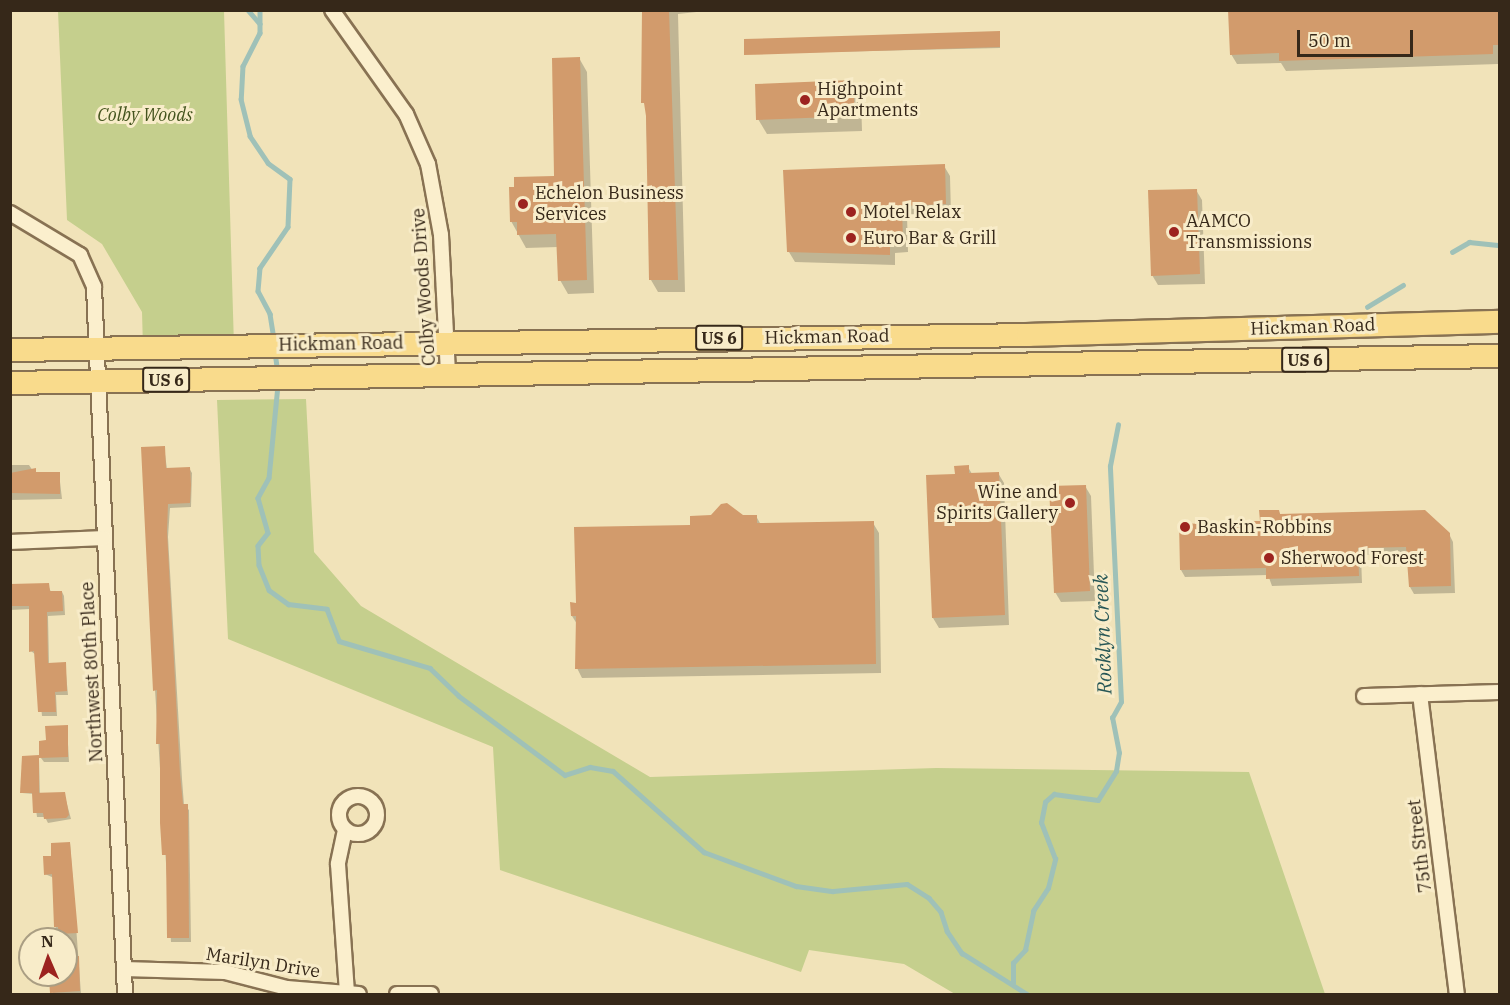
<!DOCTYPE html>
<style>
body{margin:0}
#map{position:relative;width:1510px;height:1005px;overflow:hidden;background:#f1e3b9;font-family:"IBM Plex Serif",serif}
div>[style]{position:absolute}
.green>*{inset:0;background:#c5cf8d}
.shadow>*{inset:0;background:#0003}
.stream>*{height:4.5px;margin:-2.25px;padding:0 2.25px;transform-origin:2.25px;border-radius:2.25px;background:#9fc1b8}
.building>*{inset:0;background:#d29b6c}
.roads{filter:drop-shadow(2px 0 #887253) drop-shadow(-2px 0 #887253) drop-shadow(0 2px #887253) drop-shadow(0 -2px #887253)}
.street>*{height:14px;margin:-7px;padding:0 7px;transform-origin:7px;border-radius:7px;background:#fbefcd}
.street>.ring{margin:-7px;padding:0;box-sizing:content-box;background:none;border:14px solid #fbefcd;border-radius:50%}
.primary>*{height:22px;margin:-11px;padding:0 11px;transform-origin:11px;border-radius:11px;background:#f9db8c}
.dots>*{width:16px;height:16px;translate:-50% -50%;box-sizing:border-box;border:3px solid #f8ecc9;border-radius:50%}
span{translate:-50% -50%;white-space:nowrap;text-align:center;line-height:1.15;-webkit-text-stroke:6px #f8ecc9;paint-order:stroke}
.shield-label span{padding:2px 4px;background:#f8ecc9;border:2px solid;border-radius:4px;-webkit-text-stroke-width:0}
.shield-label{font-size:16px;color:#362819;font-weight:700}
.poi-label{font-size:18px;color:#362819}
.left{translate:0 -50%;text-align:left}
.right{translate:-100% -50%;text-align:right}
.park-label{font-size:18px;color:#44541e;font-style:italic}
.street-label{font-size:18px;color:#362819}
.water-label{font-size:20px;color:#275756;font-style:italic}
.frame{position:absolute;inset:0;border:12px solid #362819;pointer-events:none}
.north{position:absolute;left:18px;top:927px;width:60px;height:60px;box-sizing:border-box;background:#f8ecc9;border:2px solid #aa9e83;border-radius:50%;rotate:358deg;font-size:16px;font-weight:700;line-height:24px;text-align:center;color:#362819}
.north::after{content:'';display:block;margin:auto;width:21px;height:27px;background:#9c231f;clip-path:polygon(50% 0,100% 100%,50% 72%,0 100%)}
.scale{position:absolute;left:1297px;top:30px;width:116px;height:27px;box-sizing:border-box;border:3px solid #362819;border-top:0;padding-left:8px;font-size:18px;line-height:21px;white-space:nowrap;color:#362819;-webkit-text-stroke:4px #f8ecc9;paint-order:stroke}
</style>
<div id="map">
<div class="green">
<i style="clip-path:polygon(58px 11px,224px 11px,234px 346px,143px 348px,142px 312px,102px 244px,67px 220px)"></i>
<i style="clip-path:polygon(306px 399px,314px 552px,361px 606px,650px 777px,936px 768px,1249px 772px,1325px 994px,955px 994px,904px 964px,809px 950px,801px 972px,500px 870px,493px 747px,228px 639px,217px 400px)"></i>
</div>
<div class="shadow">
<i style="clip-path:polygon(643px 10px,715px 10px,678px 14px,685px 292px,658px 292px,651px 280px)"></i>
<i style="clip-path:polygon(1500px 10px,1498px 64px,1286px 71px,1281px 63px,1237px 64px,1231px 54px)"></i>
<i style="clip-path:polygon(1000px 34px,1000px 48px,746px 54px)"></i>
<i style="clip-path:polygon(579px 58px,587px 72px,594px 293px,568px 294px,560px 280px,558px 247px,526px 248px,511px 221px,556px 177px)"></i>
<i style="clip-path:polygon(853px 82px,861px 97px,862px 131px,767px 134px,758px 119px)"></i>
<i style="clip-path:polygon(944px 166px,950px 176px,951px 214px,907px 215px,908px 252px,895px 253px,895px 265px,795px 262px,789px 252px)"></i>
<i style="clip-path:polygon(1196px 190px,1202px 200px,1205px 284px,1158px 285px,1152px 275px)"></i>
<i style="clip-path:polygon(164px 447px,167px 469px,189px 468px,192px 473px,191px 507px,170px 508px,168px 537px,182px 779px,184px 805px,189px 810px,191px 942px,171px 942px,155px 690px)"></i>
<i style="clip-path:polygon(10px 465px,29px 465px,35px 474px,59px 473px,62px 499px,10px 500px)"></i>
<i style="clip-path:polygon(968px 467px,972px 474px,998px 473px,1004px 483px,1009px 625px,939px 628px,933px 618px,956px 475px)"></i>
<i style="clip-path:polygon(1085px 486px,1091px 496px,1095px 601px,1061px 602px,1055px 592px)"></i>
<i style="clip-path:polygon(1278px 511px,1281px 515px,1449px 534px,1453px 542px,1455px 593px,1414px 594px,1410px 587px,1408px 554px,1361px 555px,1362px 583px,1272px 586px,1268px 575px,1185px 577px,1181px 570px)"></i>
<i style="clip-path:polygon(743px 516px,756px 516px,761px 525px,873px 523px,879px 533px,881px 673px,582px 678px,577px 668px,577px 624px,572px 616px,577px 604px,691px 526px)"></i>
<i style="clip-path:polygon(48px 585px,51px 592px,62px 592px,64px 596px,65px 615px,48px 616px,49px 664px,65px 663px,68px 695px,56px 695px,57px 716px,42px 716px,36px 655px,31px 651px,30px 609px,10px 610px,10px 586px)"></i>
<i style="clip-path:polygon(67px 726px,69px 762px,44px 762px,41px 758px,47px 742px)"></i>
<i style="clip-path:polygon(39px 759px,40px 794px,64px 793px,71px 819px,48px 823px,45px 817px,37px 817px,34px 794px,22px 793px)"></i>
<i style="clip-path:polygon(70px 843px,81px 994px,53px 994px,51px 975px,66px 975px,66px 939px,56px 939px,54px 878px,45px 874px,53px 858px)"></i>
</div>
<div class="stream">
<i style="left:248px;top:10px;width:18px;rotate:49deg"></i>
<i style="left:260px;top:10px;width:23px;rotate:90deg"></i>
<i style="left:260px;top:33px;width:37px;rotate:117deg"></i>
<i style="left:243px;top:66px;width:33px;rotate:93deg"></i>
<i style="left:241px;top:99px;width:38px;rotate:76deg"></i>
<i style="left:250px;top:136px;width:32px;rotate:56deg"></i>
<i style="left:268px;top:163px;width:27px;rotate:36deg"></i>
<i style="left:290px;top:179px;width:48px;rotate:92.4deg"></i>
<i style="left:288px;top:227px;width:50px;rotate:124.3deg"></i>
<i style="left:260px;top:268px;width:23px;rotate:95deg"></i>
<i style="left:258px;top:291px;width:26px;rotate:62deg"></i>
<i style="left:270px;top:314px;width:26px;rotate:81deg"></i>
<i style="left:1452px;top:252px;width:20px;rotate:-30deg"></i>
<i style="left:1469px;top:242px;width:31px;rotate:6deg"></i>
<i style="left:1367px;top:307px;width:42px;rotate:-31.4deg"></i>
<i style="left:275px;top:352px;width:21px;rotate:82deg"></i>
<i style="left:278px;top:385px;width:93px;rotate:95.5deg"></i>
<i style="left:269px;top:478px;width:23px;rotate:119deg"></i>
<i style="left:258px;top:498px;width:36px;rotate:74deg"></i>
<i style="left:268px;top:533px;width:16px;rotate:128deg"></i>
<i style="left:258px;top:546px;width:19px;rotate:87deg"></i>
<i style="left:259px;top:565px;width:27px;rotate:68deg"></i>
<i style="left:269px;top:590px;width:24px;rotate:36deg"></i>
<i style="left:288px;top:604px;width:39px;rotate:7deg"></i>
<i style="left:327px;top:609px;width:34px;rotate:69deg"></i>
<i style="left:339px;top:641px;width:95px;rotate:16.5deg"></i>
<i style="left:430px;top:668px;width:40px;rotate:44deg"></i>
<i style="left:459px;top:696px;width:132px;rotate:36.7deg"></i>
<i style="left:565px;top:775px;width:26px;rotate:-18deg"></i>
<i style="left:590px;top:767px;width:23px;rotate:10deg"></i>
<i style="left:613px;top:771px;width:122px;rotate:41.7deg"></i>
<i style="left:704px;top:852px;width:98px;rotate:20.3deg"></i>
<i style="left:796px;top:886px;width:37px;rotate:8deg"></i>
<i style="left:833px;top:891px;width:74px;rotate:-5.4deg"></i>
<i style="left:907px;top:884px;width:26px;rotate:32deg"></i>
<i style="left:929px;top:898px;width:18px;rotate:49deg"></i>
<i style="left:941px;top:912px;width:20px;rotate:72deg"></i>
<i style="left:947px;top:931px;width:27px;rotate:56deg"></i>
<i style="left:962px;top:953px;width:77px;rotate:32.2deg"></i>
<i style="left:1013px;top:983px;width:20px;rotate:-90deg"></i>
<i style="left:1013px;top:963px;width:18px;rotate:-47deg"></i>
<i style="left:1025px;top:950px;width:40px;rotate:-78deg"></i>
<i style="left:1033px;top:911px;width:27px;rotate:-57deg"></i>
<i style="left:1048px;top:888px;width:30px;rotate:-76deg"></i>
<i style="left:1055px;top:859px;width:39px;rotate:-111deg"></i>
<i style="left:1041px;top:823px;width:21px;rotate:-79deg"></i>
<i style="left:1045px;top:802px;width:12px;rotate:-42deg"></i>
<i style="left:1054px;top:794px;width:44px;rotate:7.8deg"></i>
<i style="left:1098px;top:800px;width:34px;rotate:-58deg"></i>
<i style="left:1116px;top:771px;width:18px;rotate:-81deg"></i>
<i style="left:1119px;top:753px;width:36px;rotate:-101deg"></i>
<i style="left:1112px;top:718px;width:18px;rotate:-61deg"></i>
<i style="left:1121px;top:702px;width:236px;rotate:-92.7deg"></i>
<i style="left:1110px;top:466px;width:42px;rotate:-79deg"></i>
</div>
<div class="building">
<i style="clip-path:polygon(642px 10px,669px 10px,678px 280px,649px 280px,646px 116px,644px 103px,641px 103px)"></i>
<i style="clip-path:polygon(1228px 10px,1500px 10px,1500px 45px,1493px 45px,1493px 54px,1279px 61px,1279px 53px,1230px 55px)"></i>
<i style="clip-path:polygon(1000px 31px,1000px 47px,744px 55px,744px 39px)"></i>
<i style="clip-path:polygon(580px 57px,587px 280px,558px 281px,556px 234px,517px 235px,517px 222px,510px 222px,509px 187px,514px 187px,514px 177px,554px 176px,552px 58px)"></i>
<i style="clip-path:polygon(853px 80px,855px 116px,756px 120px,755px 84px)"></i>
<i style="clip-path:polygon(945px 164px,946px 204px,902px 206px,903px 242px,890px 243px,890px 255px,787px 252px,783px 170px)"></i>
<i style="clip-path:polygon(1197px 189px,1200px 274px,1151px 276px,1148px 190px)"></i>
<i style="clip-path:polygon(165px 446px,166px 468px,190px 467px,191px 485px,190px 503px,168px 504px,167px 531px,180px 774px,183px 804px,188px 804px,189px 938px,167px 938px,166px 855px,162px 855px,160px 823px,160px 744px,156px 744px,157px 690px,153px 691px,141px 447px)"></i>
<i style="clip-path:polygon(969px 465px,969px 473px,999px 472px,1005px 615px,932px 618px,926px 475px,955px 474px,954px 466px)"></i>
<i style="clip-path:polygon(36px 468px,36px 472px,60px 472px,60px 494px,10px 493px,10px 473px)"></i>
<i style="clip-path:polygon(1086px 485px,1090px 591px,1054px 593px,1049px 486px)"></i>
<i style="clip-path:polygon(727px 503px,743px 515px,757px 515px,757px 523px,874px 521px,876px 664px,575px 669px,576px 616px,571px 616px,570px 602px,576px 603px,574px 527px,690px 525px,690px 516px,711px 515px,721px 504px)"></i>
<i style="clip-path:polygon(1259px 510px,1279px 510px,1280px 514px,1425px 510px,1450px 533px,1451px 586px,1409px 587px,1406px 547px,1358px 548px,1359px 576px,1266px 579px,1266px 568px,1180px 570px,1179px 523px,1250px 526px,1249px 521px,1260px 521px)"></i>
<i style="clip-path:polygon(49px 583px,50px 591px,62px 591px,63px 611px,47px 612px,48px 663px,66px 662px,67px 691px,55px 692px,56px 712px,38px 712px,34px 651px,29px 652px,29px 606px,10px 606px,10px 584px)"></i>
<i style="clip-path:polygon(68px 725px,68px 757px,39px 758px,39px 741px,46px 740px,45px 726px)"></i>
<i style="clip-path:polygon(39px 755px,39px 793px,20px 793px,22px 756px)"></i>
<i style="clip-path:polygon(65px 792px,69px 815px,66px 818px,44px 819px,43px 813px,33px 813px,32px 793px)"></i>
<i style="clip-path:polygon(70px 842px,78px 933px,58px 934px,58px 927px,54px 927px,52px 874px,44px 875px,43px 856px,51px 856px,51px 843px)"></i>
<i style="clip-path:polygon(79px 956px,80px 991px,50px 993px,49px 979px,66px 975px,66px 957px)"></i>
</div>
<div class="roads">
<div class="street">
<i style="left:332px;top:10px;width:128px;rotate:54.6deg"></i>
<i style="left:406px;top:114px;width:55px;rotate:66.3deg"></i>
<i style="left:428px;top:164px;width:72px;rotate:79.6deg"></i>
<i style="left:441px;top:235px;width:140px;rotate:87.1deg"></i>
<i style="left:10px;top:213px;width:82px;rotate:31deg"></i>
<i style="left:80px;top:255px;width:35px;rotate:66deg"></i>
<i style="left:94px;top:287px;width:708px;rotate:87.49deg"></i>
<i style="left:10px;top:542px;width:94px;rotate:-2.4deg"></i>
<i style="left:1420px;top:694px;width:302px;rotate:83deg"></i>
<i style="left:1364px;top:696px;width:136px;rotate:-1.7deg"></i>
<i class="ring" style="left:339px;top:796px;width:24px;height:24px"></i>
<i style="left:345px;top:830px;width:35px;rotate:102deg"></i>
<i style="left:338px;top:864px;width:130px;rotate:86deg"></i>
<i style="left:124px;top:969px;width:101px;rotate:1.7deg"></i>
<i style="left:225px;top:972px;width:64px;rotate:14.5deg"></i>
<i style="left:287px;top:988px;width:72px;rotate:4.8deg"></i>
<i style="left:397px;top:994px;width:34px"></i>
</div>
<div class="primary">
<i style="left:10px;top:350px;width:1018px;rotate:-0.84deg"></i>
<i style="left:1028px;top:335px;width:472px;rotate:-1.6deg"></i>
<i style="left:10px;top:383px;width:1490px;rotate:-1.04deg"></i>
</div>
</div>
<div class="dots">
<i style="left:805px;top:100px;background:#9c231f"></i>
<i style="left:523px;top:204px;background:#9c231f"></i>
<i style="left:851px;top:212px;background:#9c231f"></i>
<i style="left:1174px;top:232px;background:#9c231f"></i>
<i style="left:851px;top:238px;background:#9c231f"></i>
<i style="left:1070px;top:503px;background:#9c231f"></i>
<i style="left:1185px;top:527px;background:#9c231f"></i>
<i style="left:1269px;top:558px;background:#9c231f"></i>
</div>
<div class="shield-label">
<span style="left:719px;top:338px">US 6</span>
<span style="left:1305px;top:360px">US 6</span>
<span style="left:166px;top:380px">US 6</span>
</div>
<div class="poi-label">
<span class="left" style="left:817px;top:100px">Highpoint<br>Apartments</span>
<span class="left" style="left:535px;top:204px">Echelon Business<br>Services</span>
<span class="left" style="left:863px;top:212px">Motel Relax</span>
<span class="left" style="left:1186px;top:232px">AAMCO<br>Transmissions</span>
<span class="left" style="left:863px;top:238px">Euro Bar &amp; Grill</span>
<span class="right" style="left:1058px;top:503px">Wine and<br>Spirits Gallery</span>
<span class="left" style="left:1197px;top:527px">Baskin-Robbins</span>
<span class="left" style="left:1281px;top:558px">Sherwood Forest</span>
</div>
<div class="park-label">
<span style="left:145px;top:115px">Colby Woods</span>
</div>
<div class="street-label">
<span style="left:424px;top:287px;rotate:-94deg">Colby Woods Drive</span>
<span style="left:1313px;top:327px;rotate:-2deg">Hickman Road</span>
<span style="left:827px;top:337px;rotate:-1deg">Hickman Road</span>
<span style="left:341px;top:344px;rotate:-1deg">Hickman Road</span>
<span style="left:92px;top:672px;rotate:-93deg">Northwest 80th Place</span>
<span style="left:1420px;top:846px;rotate:-97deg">75th Street</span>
<span style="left:263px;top:963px;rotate:9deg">Marilyn Drive</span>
</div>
<div class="water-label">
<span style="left:1102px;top:634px;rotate:-92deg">Rocklyn Creek</span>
</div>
<div class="frame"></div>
<div class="north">N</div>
<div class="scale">50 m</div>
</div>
